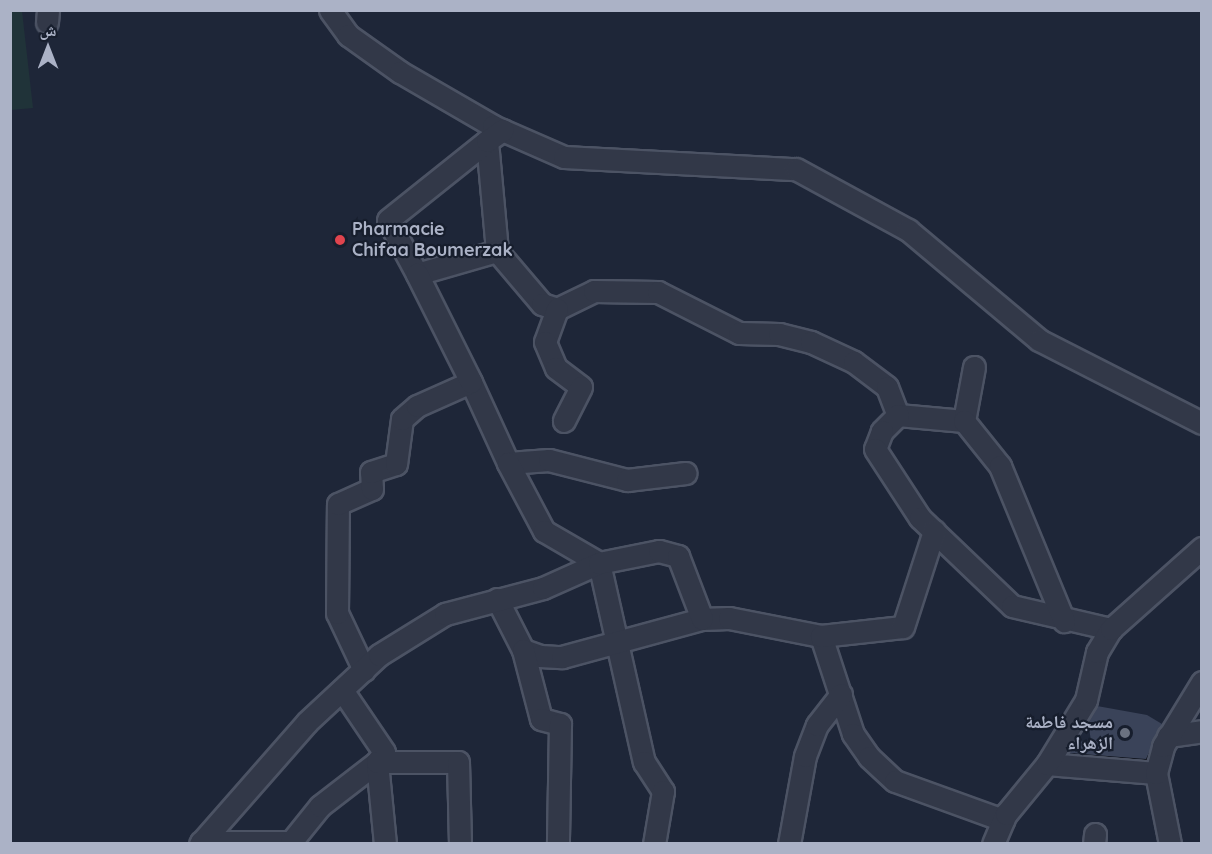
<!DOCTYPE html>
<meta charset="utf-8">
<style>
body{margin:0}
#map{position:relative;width:1212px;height:854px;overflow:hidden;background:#1e2638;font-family:Quicksand,"Noto Naskh Arabic",sans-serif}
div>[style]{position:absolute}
.green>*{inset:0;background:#203339}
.shadow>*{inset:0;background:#0007}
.building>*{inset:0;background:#3a4359}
.roads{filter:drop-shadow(2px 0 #4c5364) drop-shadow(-2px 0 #4c5364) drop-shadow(0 2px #4c5364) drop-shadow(0 -2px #4c5364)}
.minor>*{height:21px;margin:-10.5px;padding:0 10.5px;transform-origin:10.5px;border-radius:10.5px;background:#323848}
.dots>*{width:16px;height:16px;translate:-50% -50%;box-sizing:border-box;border:3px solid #171e2d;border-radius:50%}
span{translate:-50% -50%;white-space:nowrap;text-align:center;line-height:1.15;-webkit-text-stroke:4.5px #171e2d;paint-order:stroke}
.poi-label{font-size:18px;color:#abb2c6;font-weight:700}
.left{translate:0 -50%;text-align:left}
.right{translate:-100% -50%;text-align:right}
.frame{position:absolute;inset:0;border:12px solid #abb2c6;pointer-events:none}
.north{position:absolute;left:18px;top:18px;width:60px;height:60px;-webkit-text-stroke:4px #171e2d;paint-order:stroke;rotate:0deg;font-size:16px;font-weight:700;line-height:24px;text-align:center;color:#abb2c6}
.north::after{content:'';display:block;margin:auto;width:21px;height:27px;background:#abb2c6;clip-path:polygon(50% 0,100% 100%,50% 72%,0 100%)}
</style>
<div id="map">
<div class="green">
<i style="clip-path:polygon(10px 11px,22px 11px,33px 108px,11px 110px)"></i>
</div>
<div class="shadow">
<i style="clip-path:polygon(1146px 717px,1174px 732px,1159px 766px,1083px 760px,1071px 752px)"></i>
</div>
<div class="building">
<i style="clip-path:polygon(1097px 706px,1147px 715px,1162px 724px,1146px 759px,1069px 753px,1076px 742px,1091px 741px,1088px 721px)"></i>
</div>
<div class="roads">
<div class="minor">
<i style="left:330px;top:10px;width:31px;rotate:54deg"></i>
<i style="left:348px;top:35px;width:64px;rotate:35.4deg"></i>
<i style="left:400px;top:72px;width:108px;rotate:30.1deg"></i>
<i style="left:493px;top:126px;width:77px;rotate:23.6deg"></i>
<i style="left:564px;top:157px;width:232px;rotate:3deg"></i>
<i style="left:796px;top:169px;width:128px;rotate:28.6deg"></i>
<i style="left:908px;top:230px;width:171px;rotate:40deg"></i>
<i style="left:1039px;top:340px;width:183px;rotate:27deg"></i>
<i style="left:47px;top:22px;width:12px;rotate:-85deg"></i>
<i style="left:487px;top:141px;width:110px;rotate:84.8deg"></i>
<i style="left:497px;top:251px;width:83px;rotate:164deg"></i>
<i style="left:417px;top:274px;width:61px;rotate:-118.2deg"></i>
<i style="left:388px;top:220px;width:127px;rotate:-38.6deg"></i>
<i style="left:487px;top:141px;width:19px;rotate:-35deg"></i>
<i style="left:497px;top:251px;width:70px;rotate:49.7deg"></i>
<i style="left:542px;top:304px;width:16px;rotate:18deg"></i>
<i style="left:557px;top:309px;width:41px;rotate:-25.9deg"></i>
<i style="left:594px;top:291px;width:64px;rotate:0.9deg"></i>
<i style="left:658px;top:292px;width:91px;rotate:26.8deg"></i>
<i style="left:739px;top:333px;width:40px;rotate:1.4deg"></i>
<i style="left:779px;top:334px;width:33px;rotate:14deg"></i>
<i style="left:811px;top:342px;width:47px;rotate:24.9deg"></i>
<i style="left:854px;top:362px;width:41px;rotate:37.1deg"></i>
<i style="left:887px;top:387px;width:30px;rotate:69deg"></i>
<i style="left:898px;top:415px;width:66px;rotate:5.2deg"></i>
<i style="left:964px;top:421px;width:55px;rotate:-79.5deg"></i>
<i style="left:557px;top:309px;width:35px;rotate:110deg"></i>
<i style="left:545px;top:342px;width:28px;rotate:67deg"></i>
<i style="left:556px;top:368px;width:31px;rotate:37deg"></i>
<i style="left:581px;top:387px;width:38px;rotate:117deg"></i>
<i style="left:471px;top:382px;width:89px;rotate:65.4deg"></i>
<i style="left:508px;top:463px;width:41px;rotate:-4.2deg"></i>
<i style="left:549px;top:460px;width:81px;rotate:14.4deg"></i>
<i style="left:627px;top:480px;width:59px;rotate:-6.8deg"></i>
<i style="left:898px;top:415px;width:23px;rotate:135deg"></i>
<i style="left:882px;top:431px;width:19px;rotate:111deg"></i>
<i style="left:875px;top:449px;width:82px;rotate:56.9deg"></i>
<i style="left:920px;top:518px;width:127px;rotate:43.7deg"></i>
<i style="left:1012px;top:606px;width:102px;rotate:13.1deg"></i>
<i style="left:964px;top:421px;width:58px;rotate:51.3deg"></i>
<i style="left:1000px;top:466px;width:168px;rotate:67.6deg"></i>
<i style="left:508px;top:463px;width:77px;rotate:62.1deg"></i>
<i style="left:544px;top:531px;width:64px;rotate:30.2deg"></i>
<i style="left:599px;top:563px;width:204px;rotate:77.3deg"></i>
<i style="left:644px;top:762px;width:35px;rotate:57deg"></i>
<i style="left:663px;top:791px;width:54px;rotate:99.6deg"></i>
<i style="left:497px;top:599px;width:57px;rotate:63deg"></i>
<i style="left:523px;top:650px;width:18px;rotate:19deg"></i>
<i style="left:540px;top:656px;width:22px;rotate:3deg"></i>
<i style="left:562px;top:657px;width:145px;rotate:-15.2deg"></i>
<i style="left:702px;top:619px;width:27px;rotate:-2deg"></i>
<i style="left:729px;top:618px;width:94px;rotate:11.1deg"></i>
<i style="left:821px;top:636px;width:103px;rotate:71.9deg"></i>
<i style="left:853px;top:734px;width:28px;rotate:55deg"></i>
<i style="left:869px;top:757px;width:35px;rotate:43deg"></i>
<i style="left:895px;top:781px;width:115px;rotate:19.9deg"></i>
<i style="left:821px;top:636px;width:82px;rotate:-6.3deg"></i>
<i style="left:903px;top:627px;width:101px;rotate:-72.1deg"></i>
<i style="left:523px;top:650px;width:71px;rotate:75.4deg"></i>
<i style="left:541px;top:719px;width:20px;rotate:15deg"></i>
<i style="left:560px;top:724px;width:120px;rotate:91deg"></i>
<i style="left:364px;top:670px;width:63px;rotate:-115.3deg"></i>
<i style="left:337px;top:613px;width:109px;rotate:-89.5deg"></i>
<i style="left:338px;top:504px;width:37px;rotate:-24deg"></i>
<i style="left:372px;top:489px;width:17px;rotate:-93deg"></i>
<i style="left:371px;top:472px;width:26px;rotate:-18deg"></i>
<i style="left:396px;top:464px;width:45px;rotate:-82.4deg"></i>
<i style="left:402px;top:419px;width:20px;rotate:-41deg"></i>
<i style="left:417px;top:406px;width:59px;rotate:-24deg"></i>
<i style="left:471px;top:382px;width:121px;rotate:-116.6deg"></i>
<i style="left:1168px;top:736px;width:34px;rotate:-8deg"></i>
<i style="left:1047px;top:764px;width:109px;rotate:4.7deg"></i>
<i style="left:201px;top:842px;width:90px"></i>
<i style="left:291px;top:842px;width:46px;rotate:-51.1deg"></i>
<i style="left:320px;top:806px;width:72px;rotate:-37.7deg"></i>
<i style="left:377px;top:762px;width:12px;rotate:-55deg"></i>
<i style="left:384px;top:752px;width:75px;rotate:-124.1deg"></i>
<i style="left:200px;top:844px;width:162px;rotate:-48.7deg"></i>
<i style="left:307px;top:722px;width:98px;rotate:-42.9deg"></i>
<i style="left:379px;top:655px;width:78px;rotate:-31.8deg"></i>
<i style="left:445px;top:614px;width:101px;rotate:-14.9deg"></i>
<i style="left:543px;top:588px;width:61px;rotate:-24.1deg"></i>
<i style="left:599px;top:563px;width:61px;rotate:-11.3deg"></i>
<i style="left:659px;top:551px;width:20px;rotate:15deg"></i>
<i style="left:678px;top:556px;width:67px;rotate:69.1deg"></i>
<i style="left:385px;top:844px;width:82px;rotate:-95.6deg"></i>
<i style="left:377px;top:762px;width:81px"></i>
<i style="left:458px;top:762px;width:82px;rotate:88.6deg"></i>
<i style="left:789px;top:844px;width:89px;rotate:-79.7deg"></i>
<i style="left:805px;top:756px;width:33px;rotate:-69deg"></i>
<i style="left:817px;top:725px;width:39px;rotate:-52deg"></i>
<i style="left:993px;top:844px;width:33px;rotate:-67deg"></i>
<i style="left:1006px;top:814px;width:65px;rotate:-50.6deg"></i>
<i style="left:1047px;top:764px;width:75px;rotate:-58.6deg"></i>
<i style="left:1086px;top:700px;width:49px;rotate:-77.1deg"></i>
<i style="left:1097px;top:652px;width:27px;rotate:-59deg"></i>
<i style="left:1111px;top:629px;width:122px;rotate:-41.7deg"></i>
<i style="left:1094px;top:844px;width:10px;rotate:-84deg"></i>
<i style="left:1170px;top:844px;width:72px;rotate:-101.2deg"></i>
<i style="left:1156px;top:773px;width:28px;rotate:-75deg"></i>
<i style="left:1163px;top:746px;width:75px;rotate:-58.6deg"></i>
</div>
</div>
<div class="dots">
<i style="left:340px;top:240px;background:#e0444e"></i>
<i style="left:1125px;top:733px;background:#6b7280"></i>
</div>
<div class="poi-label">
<span class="left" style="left:352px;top:240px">Pharmacie<br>Chifaa Boumerzak</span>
<span class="right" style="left:1113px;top:733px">مسجد فاطمة<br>الزهراء</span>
</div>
<div class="frame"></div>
<div class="north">ش</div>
</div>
